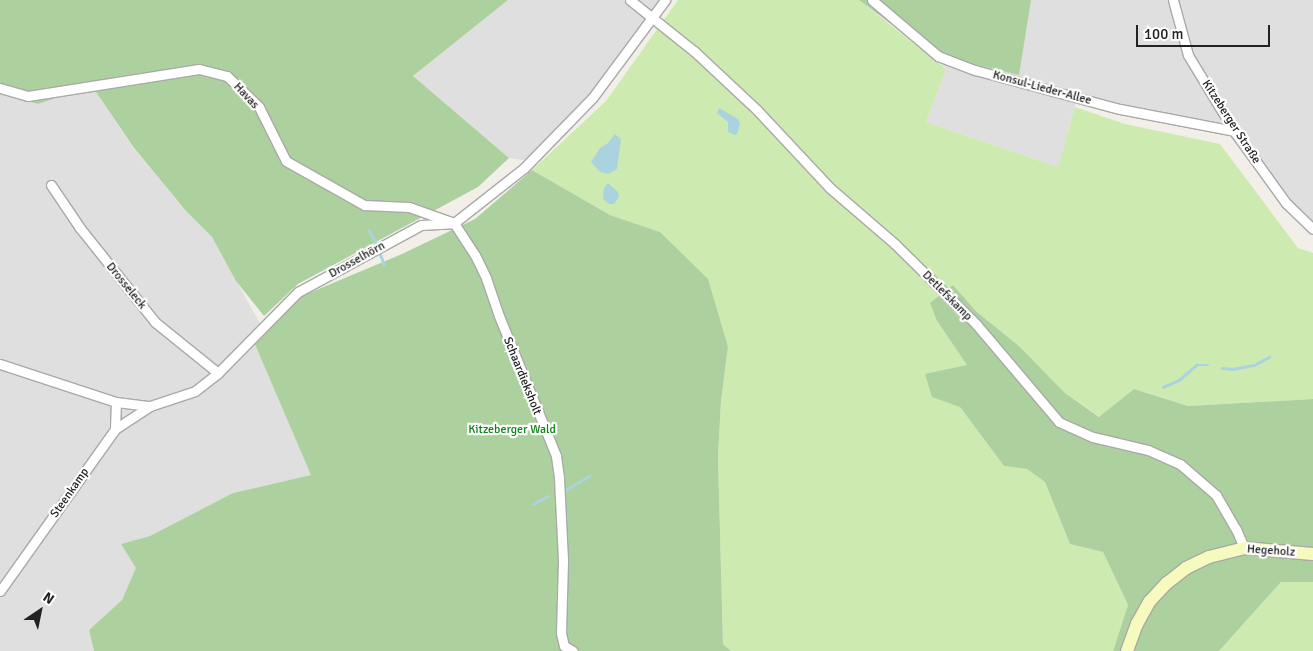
<!DOCTYPE html>
<meta charset="utf-8">
<style>
body{margin:0}
#map{position:relative;width:1313px;height:651px;overflow:hidden;background:#f2efe9;font-family:Signika,sans-serif}
div>[style]{position:absolute}
.residential>*{inset:0;background:#e0dfdf}
.grass>*{inset:0;background:#cdebb0}
.forest>*{inset:0;background:#add19e}
.water>*{inset:0;background:#aad3df}
.stream>*{height:2.5px;margin:-1.25px;padding:0 1.25px;transform-origin:1.25px;border-radius:1.25px;background:#aad3df}
.roads{filter:drop-shadow(1px 0 #a9a9a9) drop-shadow(-1px 0 #a9a9a9) drop-shadow(0 1px #a9a9a9) drop-shadow(0 -1px #a9a9a9)}
.street>*{height:9px;margin:-4.5px;padding:0 4.5px;transform-origin:4.5px;border-radius:4.5px;background:#fff}
.secondary>*{height:12px;margin:-6px;padding:0 6px;transform-origin:6px;border-radius:6px;background:#f7fabf}
span{translate:-50% -50%;white-space:nowrap;text-align:center;line-height:1.15;-webkit-text-stroke:4.5px #fff;paint-order:stroke}
.street-label{font-size:12px;color:#222}
.park-label{font-size:12px;color:#0c8416}
.north{position:absolute;left:15px;top:586px;width:50px;height:50px;-webkit-text-stroke:4px #fff;paint-order:stroke;rotate:34deg;font-size:14px;font-weight:700;line-height:20px;text-align:center;color:#222}
.north::after{content:'';display:block;margin:auto;width:18px;height:22px;background:#222;clip-path:polygon(50% 0,100% 100%,50% 72%,0 100%)}
.scale{position:absolute;left:1136px;top:25px;width:134px;height:22px;box-sizing:border-box;border:2px solid #222;border-top:0;padding-left:6px;font-size:15px;line-height:18px;white-space:nowrap;color:#222;-webkit-text-stroke:4px #fff;paint-order:stroke}
</style>
<div id="map">
<div class="residential">
<i style="clip-path:polygon(508px 0,664px 0,593px 97px,529px 161px,509px 158px,413px 76px)"></i>
<i style="clip-path:polygon(1031px 0,1313px 0,1313px 235px,1286px 209px,1226px 131px,1120px 114px,1076px 103px,1058px 167px,926px 122px,946px 69px,931px 54px)"></i>
<i style="clip-path:polygon(92px 86px,134px 149px,186px 211px,212px 237px,262px 327px,254px 342px,312px 475px,233px 493px,150px 536px,121px 544px,137px 568px,122px 600px,89px 630px,94px 651px,0 651px,0 94px,38px 104px)"></i>
</div>
<div class="grass">
<i style="clip-path:polygon(678px 0,859px 0,946px 69px,926px 122px,1058px 167px,1075px 107px,1125px 124px,1220px 144px,1298px 248px,1313px 253px,1313px 399px,1188px 406px,1134px 389px,1100px 417px,1065px 393px,1020px 347px,977px 312px,953px 285px,937px 321px,967px 365px,960px 407px,1004px 466px,1027px 469px,1045px 482px,1070px 544px,1103px 552px,1128px 605px,1113px 651px,731px 651px,723px 644px,718px 457px,721px 401px,728px 347px,660px 232px,610px 215px,532px 170px,606px 101px)"></i>
<i style="clip-path:polygon(1281px 582px,1313px 582px,1313px 651px,1219px 651px)"></i>
</div>
<div class="forest">
<i style="clip-path:polygon(0 0,508px 0,413px 76px,509px 158px,478px 187px,298px 284px,264px 316px,236px 281px,212px 237px,186px 211px,134px 148px,92px 86px,38px 104px,0 94px)"></i>
<i style="clip-path:polygon(859px 0,1031px 0,1019px 75px,931px 54px)"></i>
<i style="clip-path:polygon(532px 170px,610px 215px,660px 232px,708px 279px,728px 347px,721px 401px,718px 457px,723px 644px,731px 651px,94px 651px,89px 630px,122px 600px,136px 568px,121px 544px,150px 536px,233px 493px,311px 475px,254px 342px,302px 296px,402px 254px,475px 219px)"></i>
<i style="clip-path:polygon(953px 285px,977px 312px,1020px 347px,1065px 393px,1099px 417px,1134px 389px,1188px 406px,1313px 399px,1313px 582px,1281px 582px,1219px 651px,1113px 651px,1128px 605px,1103px 552px,1070px 544px,1045px 482px,1027px 469px,1004px 466px,960px 407px,932px 397px,925px 374px,967px 365px,937px 321px,930px 303px)"></i>
</div>
<div class="water">
<i style="clip-path:polygon(719px 108px,738px 119px,740px 124px,737px 134px,735px 135px,728px 132px,728px 122px,717px 113px)"></i>
<i style="clip-path:polygon(615px 134px,621px 139px,618px 161px,617px 169px,608px 174px,599px 171px,591px 162px,600px 148px,608px 143px)"></i>
<i style="clip-path:polygon(608px 183px,618px 192px,619px 197px,614px 204px,609px 204px,603px 199px,604px 188px)"></i>
</div>
<div class="stream">
<i style="left:369px;top:230px;width:15px;rotate:62deg"></i>
<i style="left:380px;top:253px;width:12px;rotate:70deg"></i>
<i style="left:1222px;top:368px;width:11px;rotate:5deg"></i>
<i style="left:1233px;top:369px;width:21px;rotate:-11deg"></i>
<i style="left:1254px;top:365px;width:17px;rotate:-28deg"></i>
<i style="left:1163px;top:387px;width:17px;rotate:-24deg"></i>
<i style="left:1179px;top:380px;width:23px;rotate:-41deg"></i>
<i style="left:1196px;top:365px;width:12px"></i>
<i style="left:565px;top:490px;width:28px;rotate:-30deg"></i>
<i style="left:533px;top:504px;width:17px;rotate:-28deg"></i>
</div>
<div class="roads">
<div class="street">
<i style="left:630px;top:0;width:82px;rotate:38.6deg"></i>
<i style="left:694px;top:51px;width:86px;rotate:43.1deg"></i>
<i style="left:757px;top:110px;width:107px;rotate:46.9deg"></i>
<i style="left:830px;top:188px;width:86px;rotate:40.7deg"></i>
<i style="left:895px;top:244px;width:114px;rotate:44.6deg"></i>
<i style="left:976px;top:324px;width:128px;rotate:49.7deg"></i>
<i style="left:1059px;top:422px;width:37px;rotate:24deg"></i>
<i style="left:1093px;top:437px;width:57px;rotate:13.3deg"></i>
<i style="left:1148px;top:450px;width:35px;rotate:24deg"></i>
<i style="left:1180px;top:464px;width:48px;rotate:40.7deg"></i>
<i style="left:1216px;top:495px;width:39px;rotate:60deg"></i>
<i style="left:1236px;top:529px;width:21px;rotate:67deg"></i>
<i style="left:872px;top:0;width:87px;rotate:40.3deg"></i>
<i style="left:938px;top:56px;width:40px;rotate:21deg"></i>
<i style="left:975px;top:70px;width:150px;rotate:15.1deg"></i>
<i style="left:1120px;top:109px;width:116px;rotate:10.9deg"></i>
<i style="left:1173px;top:0;width:57px;rotate:74.7deg"></i>
<i style="left:1188px;top:55px;width:89px;rotate:58.8deg"></i>
<i style="left:1234px;top:131px;width:89px;rotate:54.2deg"></i>
<i style="left:1286px;top:203px;width:37px;rotate:44deg"></i>
<i style="left:0;top:88px;width:29px;rotate:16deg"></i>
<i style="left:28px;top:96px;width:173px;rotate:-9deg"></i>
<i style="left:199px;top:69px;width:29px;rotate:14deg"></i>
<i style="left:227px;top:76px;width:45px;rotate:44.1deg"></i>
<i style="left:259px;top:107px;width:60px;rotate:63.4deg"></i>
<i style="left:286px;top:161px;width:90px;rotate:29.4deg"></i>
<i style="left:364px;top:205px;width:45px;rotate:2.5deg"></i>
<i style="left:409px;top:207px;width:48px;rotate:19.6deg"></i>
<i style="left:454px;top:223px;width:38px;rotate:57deg"></i>
<i style="left:475px;top:255px;width:25px;rotate:64deg"></i>
<i style="left:486px;top:278px;width:40px;rotate:71.1deg"></i>
<i style="left:499px;top:316px;width:151px;rotate:67.8deg"></i>
<i style="left:556px;top:456px;width:22px;rotate:82deg"></i>
<i style="left:559px;top:478px;width:83px;rotate:87.2deg"></i>
<i style="left:563px;top:561px;width:72px;rotate:91.6deg"></i>
<i style="left:561px;top:633px;width:13px;rotate:77deg"></i>
<i style="left:564px;top:646px;width:10px;rotate:29deg"></i>
<i style="left:51px;top:185px;width:52px;rotate:56deg"></i>
<i style="left:80px;top:228px;width:120px;rotate:51.4deg"></i>
<i style="left:155px;top:322px;width:81px;rotate:39deg"></i>
<i style="left:0;top:364px;width:122px;rotate:18.1deg"></i>
<i style="left:116px;top:402px;width:34px;rotate:7deg"></i>
<i style="left:150px;top:406px;width:47px;rotate:-18.4deg"></i>
<i style="left:195px;top:391px;width:29px;rotate:-38deg"></i>
<i style="left:218px;top:373px;width:114px;rotate:-45.4deg"></i>
<i style="left:298px;top:292px;width:140px;rotate:-28.6deg"></i>
<i style="left:421px;top:225px;width:33px;rotate:-3deg"></i>
<i style="left:454px;top:223px;width:89px;rotate:-38.2deg"></i>
<i style="left:524px;top:168px;width:99px;rotate:-45.8deg"></i>
<i style="left:593px;top:97px;width:121px;rotate:-53.4deg"></i>
<i style="left:115px;top:429px;width:27px;rotate:-88deg"></i>
<i style="left:0;top:591px;width:199px;rotate:-54.6deg"></i>
<i style="left:115px;top:429px;width:42px;rotate:-33.3deg"></i>
</div>
<div class="secondary">
<i style="left:1127px;top:651px;width:29px;rotate:-70deg"></i>
<i style="left:1137px;top:624px;width:26px;rotate:-61deg"></i>
<i style="left:1150px;top:601px;width:25px;rotate:-47deg"></i>
<i style="left:1167px;top:583px;width:24px;rotate:-38deg"></i>
<i style="left:1186px;top:568px;width:25px;rotate:-26deg"></i>
<i style="left:1209px;top:557px;width:36px;rotate:-14deg"></i>
<i style="left:1244px;top:548px;width:69px;rotate:5deg"></i>
</div>
</div>
<div class="street-label">
<span style="left:1042px;top:88px;rotate:15deg">Konsul-Lieder-Allee</span>
<span style="left:246px;top:96px;rotate:47deg">Havas</span>
<span style="left:1231px;top:122px;rotate:57deg">Kitzeberger Straße</span>
<span style="left:357px;top:260px;rotate:-29deg">Drosselhörn</span>
<span style="left:126px;top:286px;rotate:51deg">Drosseleck</span>
<span style="left:947px;top:296px;rotate:45deg">Detlefskamp</span>
<span style="left:522px;top:376px;rotate:68deg">Schaardieksholt</span>
<span style="left:70px;top:493px;rotate:-55deg">Steenkamp</span>
<span style="left:1271px;top:551px;rotate:4deg">Hegeholz</span>
</div>
<div class="park-label">
<span style="left:512px;top:430px">Kitzeberger Wald</span>
</div>
<div class="north">N</div>
<div class="scale">100 m</div>
</div>
